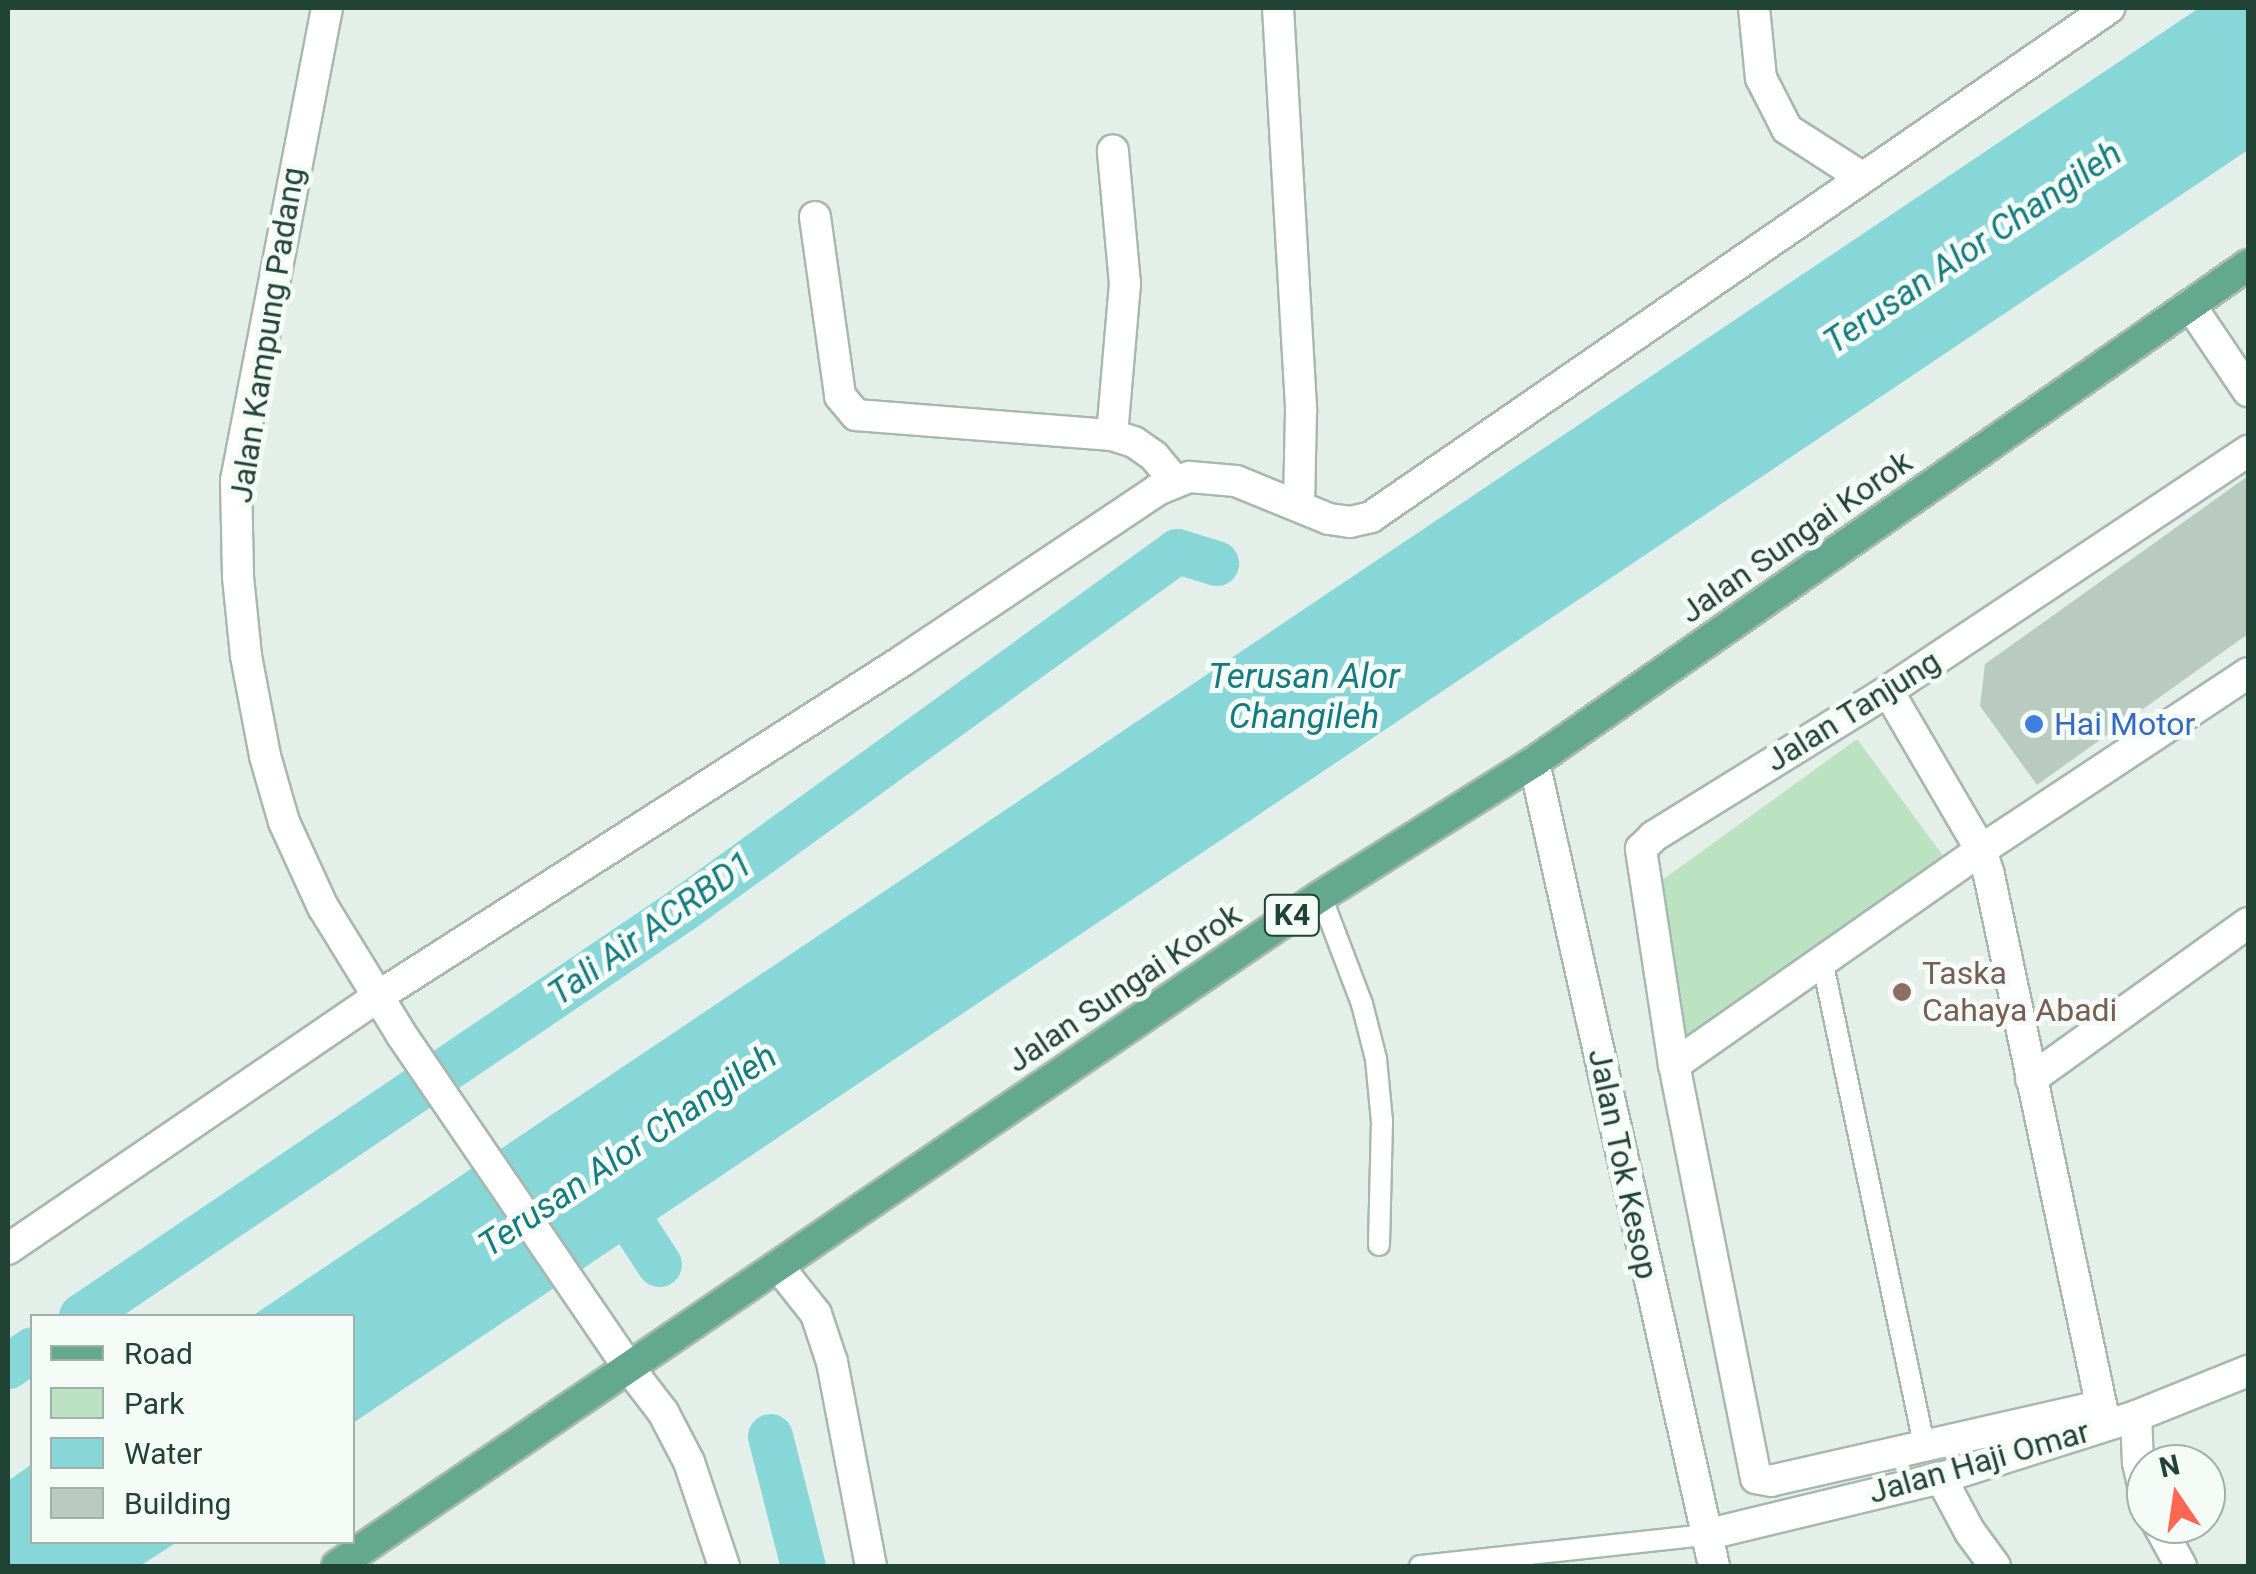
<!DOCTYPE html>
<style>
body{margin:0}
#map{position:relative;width:2256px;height:1574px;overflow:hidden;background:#e4efe9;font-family:Roboto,sans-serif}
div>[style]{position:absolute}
.green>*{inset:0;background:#bbe2c1}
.water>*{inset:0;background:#87d7d9}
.canal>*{height:45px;margin:-22.5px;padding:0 22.5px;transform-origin:22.5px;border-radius:22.5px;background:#87d7d9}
.building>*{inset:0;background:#b9cac1}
.roads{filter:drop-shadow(2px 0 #a6b8b0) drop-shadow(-2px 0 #a6b8b0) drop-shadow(0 2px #a6b8b0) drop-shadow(0 -2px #a6b8b0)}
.service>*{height:20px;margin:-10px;padding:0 10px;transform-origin:10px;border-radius:10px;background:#fff}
.minor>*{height:30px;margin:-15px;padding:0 15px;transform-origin:15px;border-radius:15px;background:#fff}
.tertiary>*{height:30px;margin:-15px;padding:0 15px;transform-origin:15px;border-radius:15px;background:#fff}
.primary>*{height:30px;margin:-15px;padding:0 15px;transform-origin:15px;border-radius:15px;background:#64a98f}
.dots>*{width:28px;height:28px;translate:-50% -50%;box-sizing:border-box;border:5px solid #f5fbf7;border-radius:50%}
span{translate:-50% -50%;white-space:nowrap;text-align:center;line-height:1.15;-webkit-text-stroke:10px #f5fbf7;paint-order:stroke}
.shield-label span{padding:2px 8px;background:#f5fbf7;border:2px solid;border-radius:8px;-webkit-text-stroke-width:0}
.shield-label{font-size:30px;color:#214336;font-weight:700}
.street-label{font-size:32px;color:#214336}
.shop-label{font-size:32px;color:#366cbe}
.left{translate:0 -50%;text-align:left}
.education-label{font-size:32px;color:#785e54}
.water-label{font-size:35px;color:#147c80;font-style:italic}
.frame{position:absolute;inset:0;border:10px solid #214336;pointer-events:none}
.legend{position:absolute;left:30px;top:1314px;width:325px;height:230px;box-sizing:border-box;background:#f5fbf7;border:2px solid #a0b1aa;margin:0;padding:12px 18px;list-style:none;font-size:30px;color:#214336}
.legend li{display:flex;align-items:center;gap:20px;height:50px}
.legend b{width:50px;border:2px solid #a0b1aa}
.north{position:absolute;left:2126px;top:1444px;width:100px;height:100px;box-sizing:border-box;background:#f5fbf7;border:2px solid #a0b1aa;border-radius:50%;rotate:347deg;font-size:28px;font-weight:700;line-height:40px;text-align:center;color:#214336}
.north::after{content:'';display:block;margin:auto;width:35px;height:45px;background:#ff6752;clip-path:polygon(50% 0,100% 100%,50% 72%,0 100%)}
</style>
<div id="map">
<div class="green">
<i style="clip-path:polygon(1857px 739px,1944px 857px,1681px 1047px,1661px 881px)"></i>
</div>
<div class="water">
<i style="clip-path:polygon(2199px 8px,2248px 8px,2248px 150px,353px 1423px,352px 1316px,252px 1316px)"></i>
<i style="clip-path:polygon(32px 1464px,32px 1542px,177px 1542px,140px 1566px,8px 1566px,8px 1481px)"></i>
</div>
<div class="canal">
<i style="left:605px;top:1181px;width:99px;rotate:57deg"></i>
<i style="left:81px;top:1316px;width:729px;rotate:-34.1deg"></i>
<i style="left:685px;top:907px;width:607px;rotate:-35.89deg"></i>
<i style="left:1177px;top:551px;width:41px;rotate:17.1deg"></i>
<i style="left:8px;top:1366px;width:29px;rotate:-35deg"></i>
<i style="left:770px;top:1436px;width:134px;rotate:75.8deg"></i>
</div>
<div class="building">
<i style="clip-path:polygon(2248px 476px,2248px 634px,2037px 785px,1980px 706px,1985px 664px)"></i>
</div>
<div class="roads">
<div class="service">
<i style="left:1321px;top:896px;width:116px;rotate:69.2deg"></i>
<i style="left:1362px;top:1004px;width:57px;rotate:75.7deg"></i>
<i style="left:1376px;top:1059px;width:62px;rotate:84.5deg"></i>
<i style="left:1382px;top:1121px;width:124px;rotate:91.4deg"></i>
<i style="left:1822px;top:960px;width:497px;rotate:78.1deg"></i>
<i style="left:1420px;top:1566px;width:287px;rotate:-6.2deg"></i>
</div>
<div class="minor">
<i style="left:1278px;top:8px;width:404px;rotate:86.7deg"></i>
<i style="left:1301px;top:411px;width:94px;rotate:91.2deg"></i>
<i style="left:1754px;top:8px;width:70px;rotate:84.3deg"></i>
<i style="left:1761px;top:78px;width:57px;rotate:63deg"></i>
<i style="left:1787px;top:129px;width:87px;rotate:32.8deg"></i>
<i style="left:815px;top:217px;width:181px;rotate:82deg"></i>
<i style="left:840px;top:396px;width:25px;rotate:50deg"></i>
<i style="left:856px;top:415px;width:257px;rotate:4.5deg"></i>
<i style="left:1112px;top:435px;width:23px;rotate:18deg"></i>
<i style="left:1134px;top:442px;width:24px;rotate:35deg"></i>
<i style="left:1154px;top:456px;width:33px;rotate:50deg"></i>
<i style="left:2190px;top:305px;width:104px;rotate:56deg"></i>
<i style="left:1112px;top:435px;width:152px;rotate:-85.1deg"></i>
<i style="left:1125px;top:284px;width:134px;rotate:-95.2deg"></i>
<i style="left:1888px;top:691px;width:184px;rotate:59.7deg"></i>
<i style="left:1981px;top:850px;width:26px;rotate:72deg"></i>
<i style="left:1989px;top:875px;width:560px;rotate:78.05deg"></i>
<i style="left:1674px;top:1065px;width:219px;rotate:-98.7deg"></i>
<i style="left:1641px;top:849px;width:18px;rotate:-45deg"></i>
<i style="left:1654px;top:836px;width:275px;rotate:-31.8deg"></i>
<i style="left:1888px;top:691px;width:433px;rotate:-33.7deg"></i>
<i style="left:2031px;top:1079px;width:267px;rotate:-35.7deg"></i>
<i style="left:8px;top:1249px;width:447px;rotate:-34.3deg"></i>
<i style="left:377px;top:997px;width:623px;rotate:-32.62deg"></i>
<i style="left:902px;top:661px;width:307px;rotate:-33.8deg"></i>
<i style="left:1157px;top:490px;width:35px;rotate:-22deg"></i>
<i style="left:1190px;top:477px;width:46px;rotate:5deg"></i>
<i style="left:1236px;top:481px;width:100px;rotate:22.2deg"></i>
<i style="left:1329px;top:519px;width:21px;rotate:8deg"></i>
<i style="left:1350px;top:522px;width:22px;rotate:-13deg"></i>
<i style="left:1371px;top:517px;width:897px;rotate:-34.59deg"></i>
<i style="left:778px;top:1266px;width:61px;rotate:51.6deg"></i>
<i style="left:816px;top:1314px;width:51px;rotate:71.6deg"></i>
<i style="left:832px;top:1362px;width:208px;rotate:79.2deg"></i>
<i style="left:629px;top:1368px;width:56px;rotate:52.3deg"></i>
<i style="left:663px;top:1412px;width:56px;rotate:62.5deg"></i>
<i style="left:689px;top:1462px;width:110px;rotate:71.4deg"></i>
<i style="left:2100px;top:1406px;width:337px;rotate:167.2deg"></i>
<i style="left:1771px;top:1481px;width:15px;rotate:-169deg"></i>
<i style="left:1756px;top:1478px;width:421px;rotate:-101.2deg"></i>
<i style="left:1674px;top:1065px;width:375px;rotate:-35deg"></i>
<i style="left:1981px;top:850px;width:320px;rotate:-33.5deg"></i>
<i style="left:2136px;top:1416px;width:47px;rotate:87.6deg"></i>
<i style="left:2138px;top:1463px;width:37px;rotate:77deg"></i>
<i style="left:1941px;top:1478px;width:61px;rotate:61.8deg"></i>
<i style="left:1970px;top:1532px;width:42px;rotate:53.7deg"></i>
<i style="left:2158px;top:1524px;width:48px;rotate:61.3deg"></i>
<i style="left:1705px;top:1535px;width:243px;rotate:-13.6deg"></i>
<i style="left:1941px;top:1478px;width:205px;rotate:-17.6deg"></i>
<i style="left:2136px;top:1416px;width:121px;rotate:-21.9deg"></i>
</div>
<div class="tertiary">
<i style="left:327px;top:8px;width:481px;rotate:100.9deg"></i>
<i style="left:236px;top:480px;width:97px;rotate:88.8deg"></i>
<i style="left:238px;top:577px;width:79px;rotate:84.2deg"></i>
<i style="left:246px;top:656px;width:102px;rotate:79.2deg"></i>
<i style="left:265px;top:756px;width:69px;rotate:73.9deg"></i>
<i style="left:284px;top:822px;width:94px;rotate:65.4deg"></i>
<i style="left:323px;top:907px;width:149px;rotate:58.4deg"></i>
<i style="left:401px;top:1034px;width:404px;rotate:55.7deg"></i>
<i style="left:1534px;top:762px;width:824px;rotate:77.38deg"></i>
</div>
<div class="primary">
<i style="left:337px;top:1566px;width:1190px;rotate:-34.25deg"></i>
<i style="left:1321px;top:896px;width:252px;rotate:-32.2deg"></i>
<i style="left:1534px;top:762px;width:870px;rotate:-34.84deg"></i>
</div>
</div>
<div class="dots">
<i style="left:2034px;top:724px;background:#3f7fe0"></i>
<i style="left:1902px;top:992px;background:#8d6e63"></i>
</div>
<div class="shield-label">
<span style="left:1292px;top:915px">K4</span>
</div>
<div class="street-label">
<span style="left:267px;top:335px;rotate:-81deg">Jalan Kampung Padang</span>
<span style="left:1796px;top:537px;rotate:-35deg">Jalan Sungai Korok</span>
<span style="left:1853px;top:711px;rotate:-32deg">Jalan Tanjung</span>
<span style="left:1124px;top:988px;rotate:-34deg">Jalan Sungai Korok</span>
<span style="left:1623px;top:1164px;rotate:78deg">Jalan Tok Kesop</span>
<span style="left:1979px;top:1462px;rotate:-16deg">Jalan Haji Omar</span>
</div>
<div class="shop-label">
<span class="left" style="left:2054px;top:724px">Hai Motor</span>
</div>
<div class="education-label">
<span class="left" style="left:1922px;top:992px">Taska<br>Cahaya Abadi</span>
</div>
<div class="water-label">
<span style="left:1973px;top:248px;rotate:-34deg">Terusan Alor Changileh</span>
<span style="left:1304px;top:697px">Terusan Alor<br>Changileh</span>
<span style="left:651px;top:929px;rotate:-35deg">Tali Air ACRBD1</span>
<span style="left:628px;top:1151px;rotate:-34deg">Terusan Alor Changileh</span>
</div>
<div class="frame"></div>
<ul class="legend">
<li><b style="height:12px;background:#64a98f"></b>Road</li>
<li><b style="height:28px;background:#bbe2c1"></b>Park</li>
<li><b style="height:28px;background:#87d7d9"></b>Water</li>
<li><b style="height:28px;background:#b9cac1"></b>Building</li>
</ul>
<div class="north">N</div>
</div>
